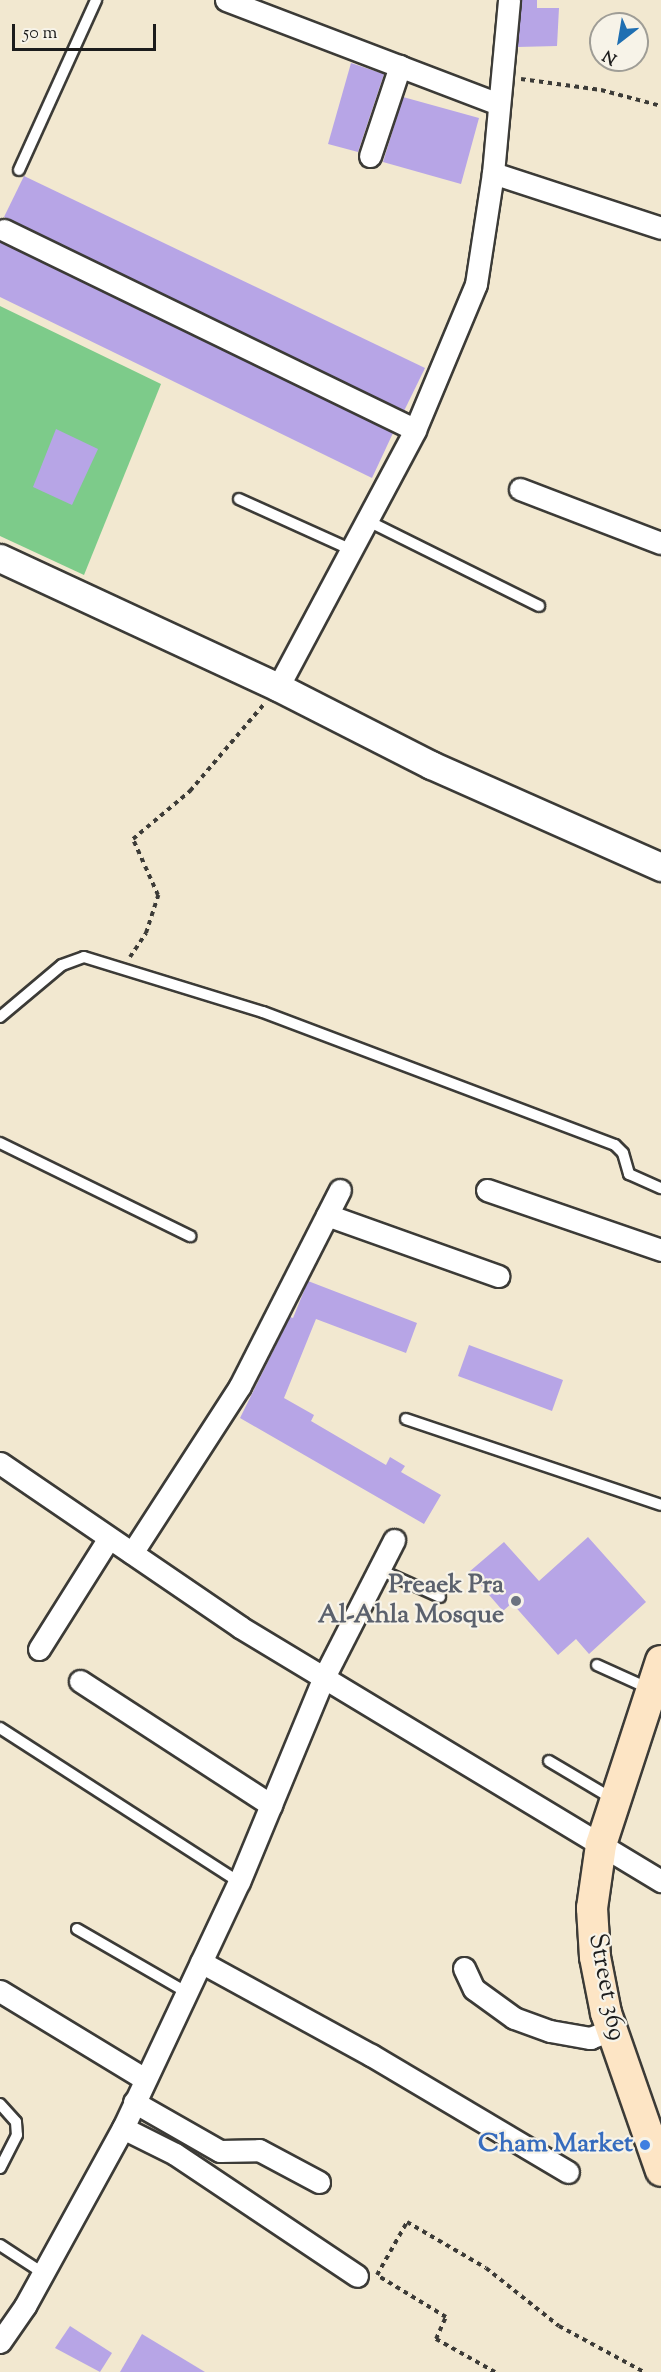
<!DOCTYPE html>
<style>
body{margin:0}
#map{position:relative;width:661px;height:2372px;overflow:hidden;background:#f2e8d0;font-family:"Sorts Mill Goudy",serif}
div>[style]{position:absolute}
.green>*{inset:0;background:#7dcb8a}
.building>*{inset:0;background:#b7a5e6}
.path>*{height:4px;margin-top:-2px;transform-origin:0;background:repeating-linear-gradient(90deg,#3c3b37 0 4.5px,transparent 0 9px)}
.roads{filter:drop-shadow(2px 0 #3c3b37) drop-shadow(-2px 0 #3c3b37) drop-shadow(0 2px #3c3b37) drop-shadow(0 -2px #3c3b37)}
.service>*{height:10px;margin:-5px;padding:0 5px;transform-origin:5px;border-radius:5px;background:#fff}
.minor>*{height:21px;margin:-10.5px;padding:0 10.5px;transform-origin:10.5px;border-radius:10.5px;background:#fff}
.tertiary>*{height:27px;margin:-13.5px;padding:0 13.5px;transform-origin:13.5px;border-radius:13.5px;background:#fff}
.secondary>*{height:30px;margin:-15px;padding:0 15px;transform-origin:15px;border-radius:15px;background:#fde5c5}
.dots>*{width:16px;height:16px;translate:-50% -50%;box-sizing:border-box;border:3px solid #f7f3e8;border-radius:50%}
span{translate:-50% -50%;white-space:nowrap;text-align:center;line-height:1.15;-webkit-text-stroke:4.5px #f7f3e8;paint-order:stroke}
.worship-label{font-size:26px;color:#5b616d;font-weight:700}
.right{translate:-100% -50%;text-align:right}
.street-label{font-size:26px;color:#1c1c1c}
.shop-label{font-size:26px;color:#366cbe;font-weight:700}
.north{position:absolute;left:589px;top:12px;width:60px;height:60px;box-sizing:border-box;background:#f7f3e8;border:2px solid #9f9d96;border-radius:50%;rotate:211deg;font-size:16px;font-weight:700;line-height:24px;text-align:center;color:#1c1c1c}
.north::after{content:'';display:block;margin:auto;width:21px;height:27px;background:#1f6fb2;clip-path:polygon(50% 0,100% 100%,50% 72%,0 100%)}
.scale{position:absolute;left:12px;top:24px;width:144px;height:27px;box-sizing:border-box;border:3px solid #1c1c1c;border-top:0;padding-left:8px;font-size:18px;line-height:21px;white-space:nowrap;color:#1c1c1c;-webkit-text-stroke:4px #f7f3e8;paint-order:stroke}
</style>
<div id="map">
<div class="green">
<i style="clip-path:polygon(0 306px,161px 384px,84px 575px,0 536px)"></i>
</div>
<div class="building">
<i style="clip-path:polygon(522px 0,537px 0,537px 8px,559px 8px,557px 46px,517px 47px)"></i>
<i style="clip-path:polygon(351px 63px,384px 74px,358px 152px,328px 144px)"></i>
<i style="clip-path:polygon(403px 97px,479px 118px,461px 184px,383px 162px)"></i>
<i style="clip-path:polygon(24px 176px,425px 368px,404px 411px,4px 217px)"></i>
<i style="clip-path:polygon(0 242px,393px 433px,372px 478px,0 297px)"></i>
<i style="clip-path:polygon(56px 429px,98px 449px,72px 505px,33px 487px)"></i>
<i style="clip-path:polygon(308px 1281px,417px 1323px,406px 1353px,316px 1319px,284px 1398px,314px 1415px,311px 1421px,386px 1465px,390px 1457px,405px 1466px,401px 1472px,441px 1495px,424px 1524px,240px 1418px,290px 1317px,293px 1318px)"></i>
<i style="clip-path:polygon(469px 1345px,563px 1380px,552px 1411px,458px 1376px)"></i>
<i style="clip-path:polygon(588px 1537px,646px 1602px,589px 1654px,576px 1639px,558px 1655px,512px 1603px,503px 1611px,469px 1572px,504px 1542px,539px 1581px)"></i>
<i style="clip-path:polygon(70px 2326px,112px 2353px,100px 2372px,55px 2348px)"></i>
<i style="clip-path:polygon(142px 2334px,205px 2372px,120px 2372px)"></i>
</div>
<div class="path">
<i style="left:521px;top:79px;width:81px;rotate:7.8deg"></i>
<i style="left:601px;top:90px;width:62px;rotate:14.9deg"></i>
<i style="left:130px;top:957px;width:29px;rotate:-56deg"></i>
<i style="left:146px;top:933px;width:40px;rotate:-72deg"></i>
<i style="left:158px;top:895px;width:61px;rotate:-114.1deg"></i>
<i style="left:133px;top:839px;width:75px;rotate:-40.1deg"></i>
<i style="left:190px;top:791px;width:114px;rotate:-49.6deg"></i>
<i style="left:495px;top:2372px;width:68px;rotate:-150.8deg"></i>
<i style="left:436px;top:2339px;width:24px;rotate:-66deg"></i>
<i style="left:446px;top:2317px;width:81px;rotate:-148.7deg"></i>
<i style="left:377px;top:2275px;width:61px;rotate:-60.5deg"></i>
<i style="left:407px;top:2222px;width:91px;rotate:30.2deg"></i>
<i style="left:486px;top:2268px;width:93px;rotate:38.5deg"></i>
<i style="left:559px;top:2326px;width:97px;rotate:28.4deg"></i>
</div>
<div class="roads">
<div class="service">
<i style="left:19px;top:170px;width:187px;rotate:-65.6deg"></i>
<i style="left:239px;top:499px;width:124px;rotate:24.3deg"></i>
<i style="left:368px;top:521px;width:191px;rotate:26.4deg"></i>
<i style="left:0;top:1017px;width:81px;rotate:-40deg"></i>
<i style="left:62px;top:965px;width:23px;rotate:-20deg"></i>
<i style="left:84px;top:957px;width:187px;rotate:17.1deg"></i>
<i style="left:263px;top:1012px;width:376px;rotate:20.7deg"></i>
<i style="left:615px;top:1145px;width:11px;rotate:45deg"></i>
<i style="left:623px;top:1153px;width:22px;rotate:74deg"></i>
<i style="left:629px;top:1174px;width:35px;rotate:24deg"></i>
<i style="left:0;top:1143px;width:212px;rotate:26.1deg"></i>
<i style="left:406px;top:1419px;width:269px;rotate:18.6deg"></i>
<i style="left:378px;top:1569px;width:68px;rotate:24.3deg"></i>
<i style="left:597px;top:1665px;width:58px;rotate:24.4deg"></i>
<i style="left:0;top:1728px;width:284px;rotate:32.8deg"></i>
<i style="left:549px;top:1761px;width:74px;rotate:30.7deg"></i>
<i style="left:77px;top:1929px;width:128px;rotate:30deg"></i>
<i style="left:0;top:2104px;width:24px;rotate:48deg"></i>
<i style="left:16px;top:2122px;width:13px;rotate:86deg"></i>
<i style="left:17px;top:2135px;width:37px;rotate:117deg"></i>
<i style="left:0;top:2245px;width:51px;rotate:33.1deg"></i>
</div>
<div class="minor">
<i style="left:226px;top:0;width:291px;rotate:20.9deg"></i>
<i style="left:370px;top:156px;width:95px;rotate:-71.6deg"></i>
<i style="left:493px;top:173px;width:177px;rotate:18.1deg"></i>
<i style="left:4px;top:230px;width:457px;rotate:25.9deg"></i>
<i style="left:520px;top:489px;width:151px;rotate:21deg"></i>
<i style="left:278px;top:687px;width:291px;rotate:-61.9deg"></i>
<i style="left:415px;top:430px;width:158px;rotate:-67.3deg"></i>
<i style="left:476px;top:284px;width:112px;rotate:-81.3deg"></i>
<i style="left:493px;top:173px;width:174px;rotate:-84.7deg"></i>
<i style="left:487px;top:1190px;width:184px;rotate:19deg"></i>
<i style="left:327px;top:1215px;width:182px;rotate:19.6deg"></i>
<i style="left:0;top:1463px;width:291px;rotate:34.3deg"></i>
<i style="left:240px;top:1627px;width:492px;rotate:31.1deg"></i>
<i style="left:132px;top:1553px;width:199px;rotate:-57.1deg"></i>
<i style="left:240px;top:1386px;width:220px;rotate:-63deg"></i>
<i style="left:39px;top:1649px;width:131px;rotate:-57.8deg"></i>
<i style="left:80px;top:1681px;width:228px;rotate:33deg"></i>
<i style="left:201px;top:1962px;width:194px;rotate:28.7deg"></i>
<i style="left:371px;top:2055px;width:229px;rotate:30.7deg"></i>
<i style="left:464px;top:1968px;width:23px;rotate:65deg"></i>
<i style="left:474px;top:1989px;width:49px;rotate:35.9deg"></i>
<i style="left:514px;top:2018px;width:38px;rotate:20deg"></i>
<i style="left:550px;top:2031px;width:41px;rotate:9.9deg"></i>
<i style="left:590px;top:2038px;width:22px;rotate:-21deg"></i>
<i style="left:0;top:1991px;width:170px;rotate:31.3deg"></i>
<i style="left:134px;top:2102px;width:99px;rotate:29.7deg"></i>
<i style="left:220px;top:2151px;width:39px;rotate:-1deg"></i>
<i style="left:259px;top:2150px;width:68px;rotate:28.1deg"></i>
<i style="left:123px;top:2128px;width:58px;rotate:26.6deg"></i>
<i style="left:175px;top:2154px;width:219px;rotate:33.8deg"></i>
<i style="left:0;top:2342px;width:44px;rotate:-55.2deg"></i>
<i style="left:25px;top:2306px;width:203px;rotate:-61.2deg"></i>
<i style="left:123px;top:2128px;width:272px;rotate:-64.8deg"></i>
<i style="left:239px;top:1882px;width:222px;rotate:-67.5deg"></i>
<i style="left:324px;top:1677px;width:154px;rotate:-62.9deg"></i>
</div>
<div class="tertiary">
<i style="left:0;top:558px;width:306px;rotate:24.9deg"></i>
<i style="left:278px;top:687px;width:172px;rotate:27deg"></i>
<i style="left:431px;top:765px;width:252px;rotate:23.9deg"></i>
</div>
<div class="secondary">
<i style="left:661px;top:1661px;width:194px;rotate:108.1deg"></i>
<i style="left:601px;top:1845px;width:64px;rotate:98.1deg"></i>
<i style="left:592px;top:1908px;width:49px;rotate:86.5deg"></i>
<i style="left:595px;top:1957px;width:57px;rotate:78.9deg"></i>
<i style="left:606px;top:2013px;width:167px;rotate:70.8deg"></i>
</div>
</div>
<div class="dots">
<i style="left:516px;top:1601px;background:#6b7280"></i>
<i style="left:645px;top:2145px;background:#3f7fe0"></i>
</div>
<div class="worship-label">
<span class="right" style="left:504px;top:1601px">Preaek Pra<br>Al-Ahla Mosque</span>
</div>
<div class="street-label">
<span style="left:606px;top:1987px;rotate:79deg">Street 369</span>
</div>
<div class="shop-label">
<span class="right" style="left:633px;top:2145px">Cham Market</span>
</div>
<div class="north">N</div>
<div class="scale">50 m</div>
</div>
